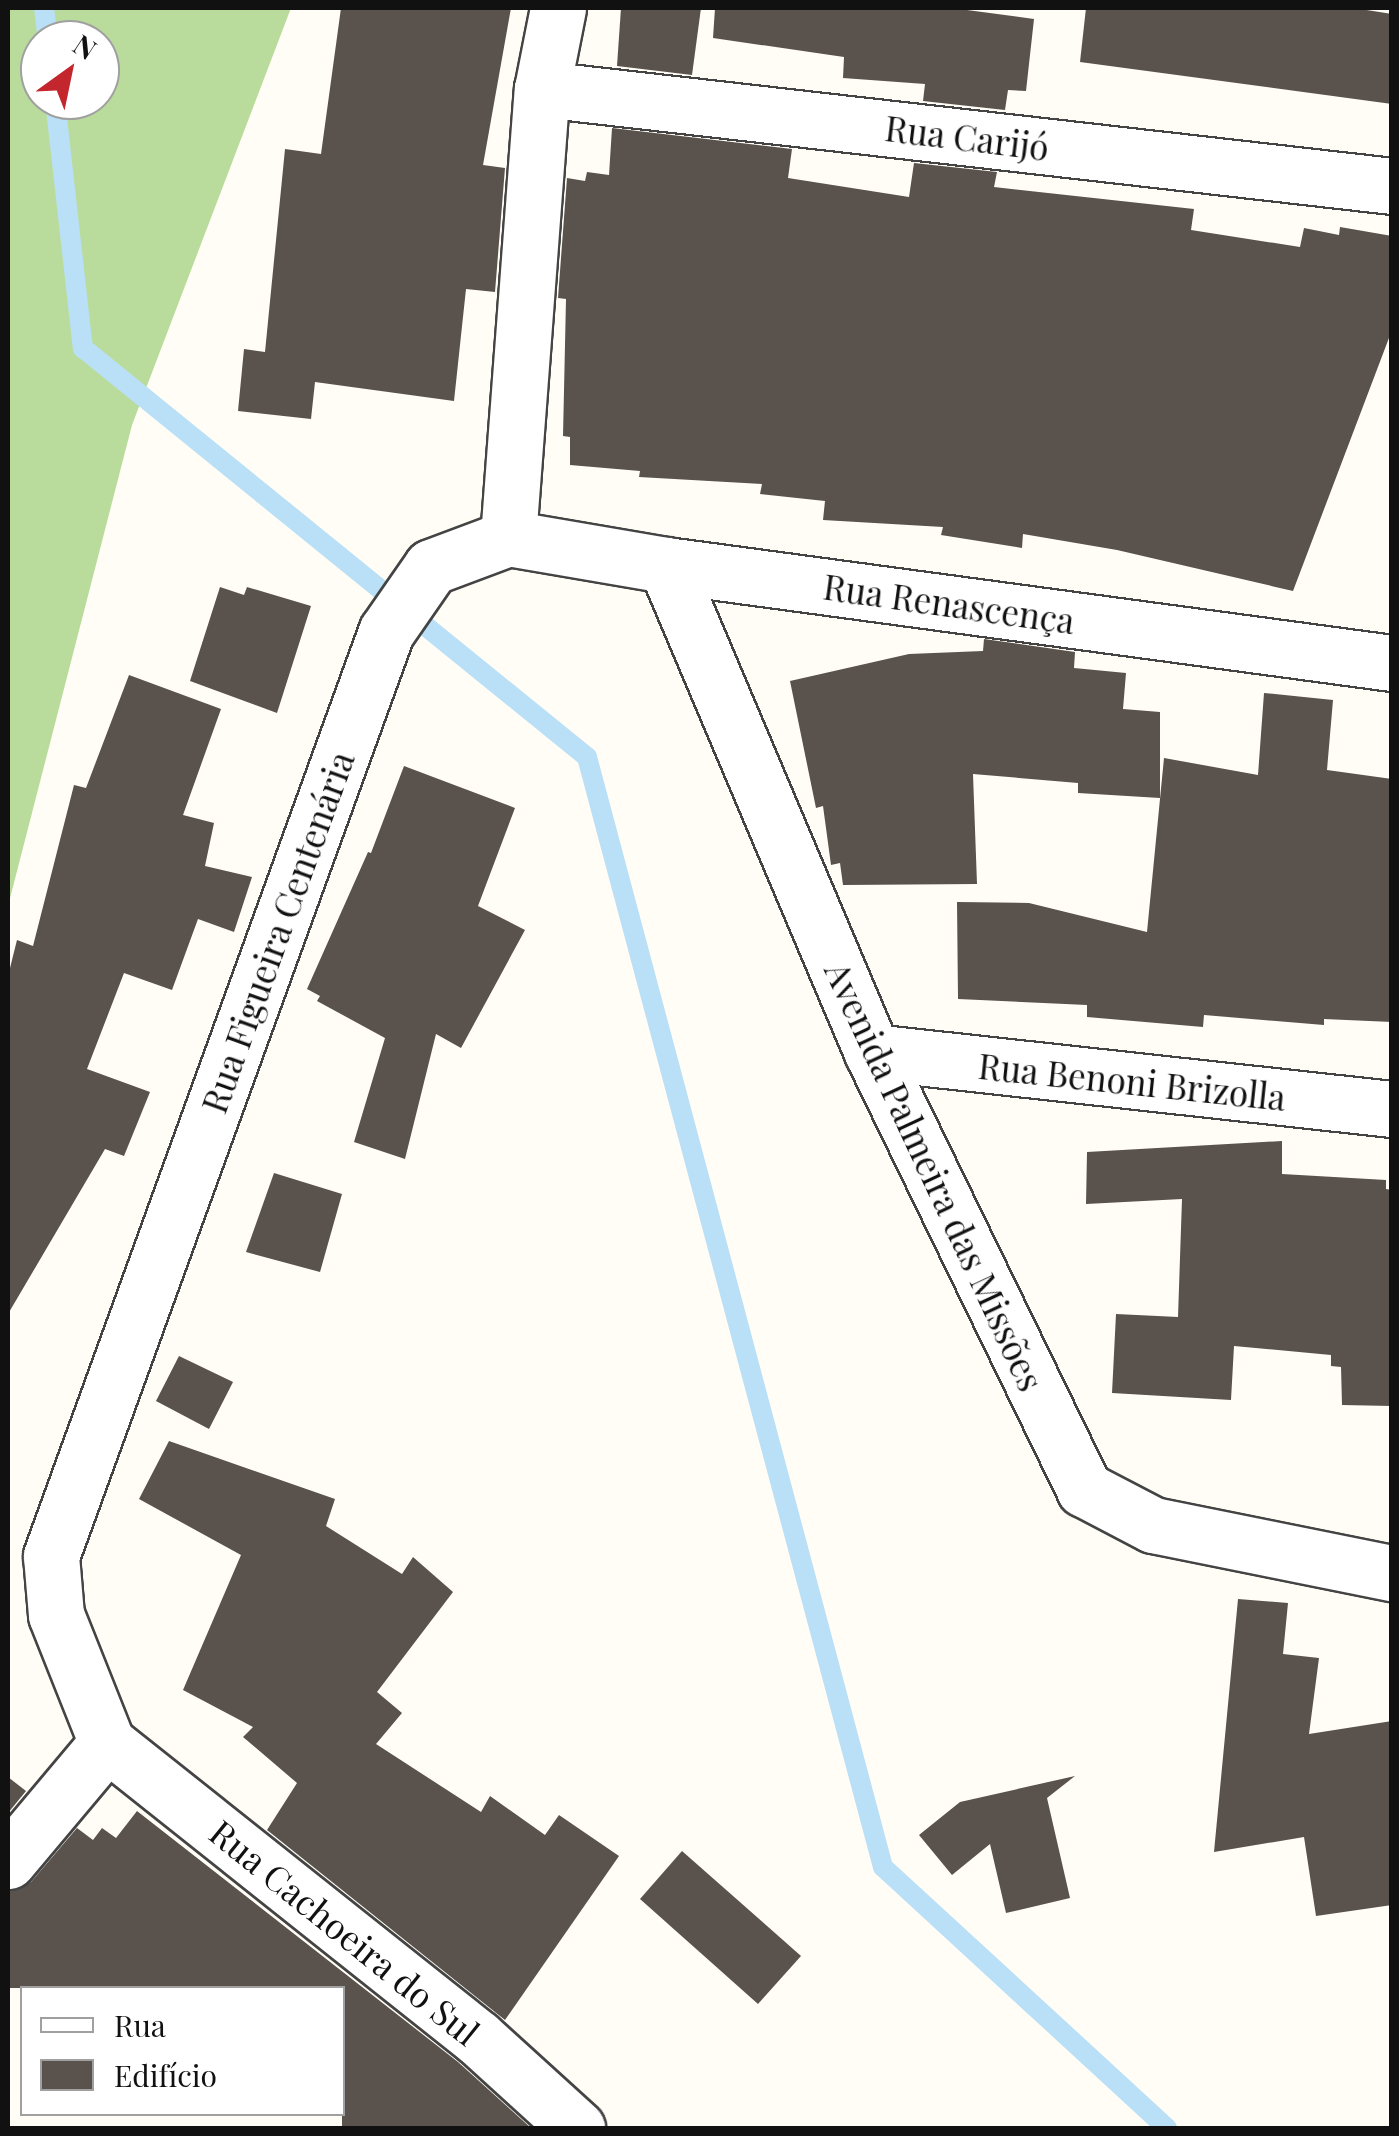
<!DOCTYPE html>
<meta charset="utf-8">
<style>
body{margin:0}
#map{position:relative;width:1399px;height:2136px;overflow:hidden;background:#fffdf5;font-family:"Playfair Display",serif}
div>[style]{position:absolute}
.forest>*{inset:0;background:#b9dc9c}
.stream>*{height:20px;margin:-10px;padding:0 10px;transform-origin:10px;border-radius:10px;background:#b9e0f7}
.building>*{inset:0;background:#5a524d}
.roads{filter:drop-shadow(2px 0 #444) drop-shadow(-2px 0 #444) drop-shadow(0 2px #444) drop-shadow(0 -2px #444)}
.street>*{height:55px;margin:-27.5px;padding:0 27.5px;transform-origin:27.5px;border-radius:27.5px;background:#fff}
span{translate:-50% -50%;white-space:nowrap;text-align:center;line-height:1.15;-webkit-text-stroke:10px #fff;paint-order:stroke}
.street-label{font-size:35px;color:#111}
.frame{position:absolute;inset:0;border:10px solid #111;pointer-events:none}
.legend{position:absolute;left:20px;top:1986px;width:325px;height:130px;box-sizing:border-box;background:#fff;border:2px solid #a0a0a0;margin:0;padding:12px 18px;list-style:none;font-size:30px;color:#111}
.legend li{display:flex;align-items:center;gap:20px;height:50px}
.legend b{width:50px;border:2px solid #a0a0a0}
.north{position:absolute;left:20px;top:20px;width:100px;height:100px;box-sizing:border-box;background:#fff;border:2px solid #a0a0a0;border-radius:50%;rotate:33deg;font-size:28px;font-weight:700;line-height:40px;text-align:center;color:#111}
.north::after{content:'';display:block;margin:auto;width:35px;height:45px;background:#c4262e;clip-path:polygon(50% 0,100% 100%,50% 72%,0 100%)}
</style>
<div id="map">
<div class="forest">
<i style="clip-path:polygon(evenodd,8px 8px,291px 8px,132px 425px,8px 906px,8px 8px,40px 40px,100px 40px,100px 100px,40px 100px,40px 40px)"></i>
</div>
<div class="stream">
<i style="left:44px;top:8px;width:32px;rotate:83deg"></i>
<i style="left:55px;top:100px;width:250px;rotate:83.6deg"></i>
<i style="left:83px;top:348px;width:649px;rotate:39.06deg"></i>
<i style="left:587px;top:757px;width:1149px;rotate:75.07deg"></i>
<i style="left:883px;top:1867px;width:386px;rotate:42.6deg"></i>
</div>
<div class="building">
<i style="clip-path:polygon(341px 8px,511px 8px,483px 165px,505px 168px,495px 292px,466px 289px,454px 401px,315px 382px,311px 419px,238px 411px,244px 349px,265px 352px,285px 149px,321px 154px)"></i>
<i style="clip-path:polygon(621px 8px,701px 8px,692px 75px,617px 66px)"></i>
<i style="clip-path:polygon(715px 8px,952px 8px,1034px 19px,1026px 91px,1008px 90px,1005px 110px,923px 101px,925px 84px,843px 78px,844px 57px,713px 38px)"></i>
<i style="clip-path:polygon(1086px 8px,1354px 8px,1392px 14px,1392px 104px,1080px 62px)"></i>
<i style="clip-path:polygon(612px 128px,792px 149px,788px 178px,909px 197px,914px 163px,997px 172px,994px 187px,1194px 209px,1191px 230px,1300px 247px,1304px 228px,1339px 235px,1340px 227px,1392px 236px,1392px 330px,1293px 591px,1117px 550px,1023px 534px,1022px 548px,941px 535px,943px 527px,823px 520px,825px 501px,760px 494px,762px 484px,639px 477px,640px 471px,570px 465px,570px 437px,563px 436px,566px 299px,558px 298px,567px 178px,585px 181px,587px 172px,609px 175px)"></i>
<i style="clip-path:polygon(220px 587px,244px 595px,247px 587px,311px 606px,277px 713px,190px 681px)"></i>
<i style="clip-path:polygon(984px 639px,1075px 652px,1074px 668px,1126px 673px,1123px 709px,1160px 712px,1160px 798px,1078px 793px,1078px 783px,973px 774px,977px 884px,843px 885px,840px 863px,831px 865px,823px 806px,816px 808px,790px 681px,909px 654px,983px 651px)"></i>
<i style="clip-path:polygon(129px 675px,221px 709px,183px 815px,214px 823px,205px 866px,252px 877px,234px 932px,198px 919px,172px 990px,124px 973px,87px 1069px,150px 1092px,124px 1156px,105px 1149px,8px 1314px,8px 976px,17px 940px,33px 946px,74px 785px,86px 788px)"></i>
<i style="clip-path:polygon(1264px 693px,1333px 700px,1327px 770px,1392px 779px,1392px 1022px,1324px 1019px,1324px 1025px,1204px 1015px,1203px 1027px,1087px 1017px,1087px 1005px,958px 999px,957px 902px,1029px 903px,1147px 932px,1164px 758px,1258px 775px)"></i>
<i style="clip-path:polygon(404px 766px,515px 808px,478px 906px,525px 930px,461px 1048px,436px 1034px,405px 1159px,354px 1142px,385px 1038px,317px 1001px,320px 996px,307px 989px,368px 852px,371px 853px)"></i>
<i style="clip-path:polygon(1282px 1141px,1282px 1174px,1386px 1180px,1386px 1189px,1392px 1190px,1392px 1406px,1342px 1405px,1341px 1367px,1331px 1366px,1331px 1355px,1234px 1346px,1231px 1400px,1112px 1393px,1116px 1314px,1178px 1317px,1182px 1199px,1086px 1204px,1087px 1152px)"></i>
<i style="clip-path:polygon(274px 1173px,342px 1194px,320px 1272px,246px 1252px)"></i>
<i style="clip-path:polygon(179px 1356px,233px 1382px,209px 1429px,156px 1401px)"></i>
<i style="clip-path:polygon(169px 1441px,335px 1499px,326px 1526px,402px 1574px,413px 1557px,453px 1592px,377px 1692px,402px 1713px,376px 1744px,481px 1812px,490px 1796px,545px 1835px,559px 1815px,619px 1856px,505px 2020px,267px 1830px,297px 1783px,243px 1737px,253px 1727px,183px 1690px,241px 1555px,139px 1499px)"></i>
<i style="clip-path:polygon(1238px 1599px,1288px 1603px,1283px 1654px,1319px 1658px,1309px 1734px,1392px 1721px,1392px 1905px,1316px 1916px,1304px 1837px,1214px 1852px)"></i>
<i style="clip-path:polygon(1075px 1776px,1047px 1798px,1070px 1898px,1006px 1913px,990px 1844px,952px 1875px,919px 1835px,960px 1802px)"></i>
<i style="clip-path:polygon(8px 1777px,26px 1791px,8px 1813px)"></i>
<i style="clip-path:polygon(137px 1811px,458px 2062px,531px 2128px,342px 2128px,342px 1988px,8px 1988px,8px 1891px,31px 1882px,77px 1828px,93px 1840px,102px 1828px,116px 1838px)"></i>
<i style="clip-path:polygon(682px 1851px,801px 1956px,758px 2004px,640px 1899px)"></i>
</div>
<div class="roads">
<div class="street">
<i style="left:542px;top:89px;width:856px;rotate:6.51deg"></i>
<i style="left:508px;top:538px;width:160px;rotate:9.7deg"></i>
<i style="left:666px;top:565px;width:733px;rotate:7.69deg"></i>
<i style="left:508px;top:538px;width:450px;rotate:-85.7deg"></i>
<i style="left:542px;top:89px;width:83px;rotate:-78.8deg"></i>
<i style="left:666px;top:565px;width:529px;rotate:67.07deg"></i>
<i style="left:872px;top:1052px;width:486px;rotate:64.1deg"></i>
<i style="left:1084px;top:1489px;width:78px;rotate:27.6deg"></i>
<i style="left:1153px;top:1525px;width:244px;rotate:11.4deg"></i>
<i style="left:872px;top:1052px;width:523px;rotate:6.26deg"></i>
<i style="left:107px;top:1743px;width:474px;rotate:38.5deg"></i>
<i style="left:478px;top:2038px;width:134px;rotate:42.3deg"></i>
<i style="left:8px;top:1861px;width:154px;rotate:-50deg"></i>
<i style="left:107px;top:1743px;width:138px;rotate:-111.7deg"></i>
<i style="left:56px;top:1615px;width:59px;rotate:-94.8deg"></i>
<i style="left:51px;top:1556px;width:983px;rotate:-70.07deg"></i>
<i style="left:386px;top:632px;width:79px;rotate:-55.3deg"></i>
<i style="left:431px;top:567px;width:82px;rotate:-20.6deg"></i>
</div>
</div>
<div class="street-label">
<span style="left:967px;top:137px;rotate:7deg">Rua Carijó</span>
<span style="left:949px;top:603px;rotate:8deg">Rua Renascença</span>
<span style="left:277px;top:932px;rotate:-70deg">Rua Figueira Centenária</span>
<span style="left:1132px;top:1081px;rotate:6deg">Rua Benoni Brizolla</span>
<span style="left:935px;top:1176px;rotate:65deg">Avenida Palmeira das Missões</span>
<span style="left:345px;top:1932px;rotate:39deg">Rua Cachoeira do Sul</span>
</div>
<div class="frame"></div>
<ul class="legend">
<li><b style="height:12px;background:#fff"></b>Rua</li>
<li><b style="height:28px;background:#5a524d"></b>Edifício</li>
</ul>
<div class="north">N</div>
</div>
